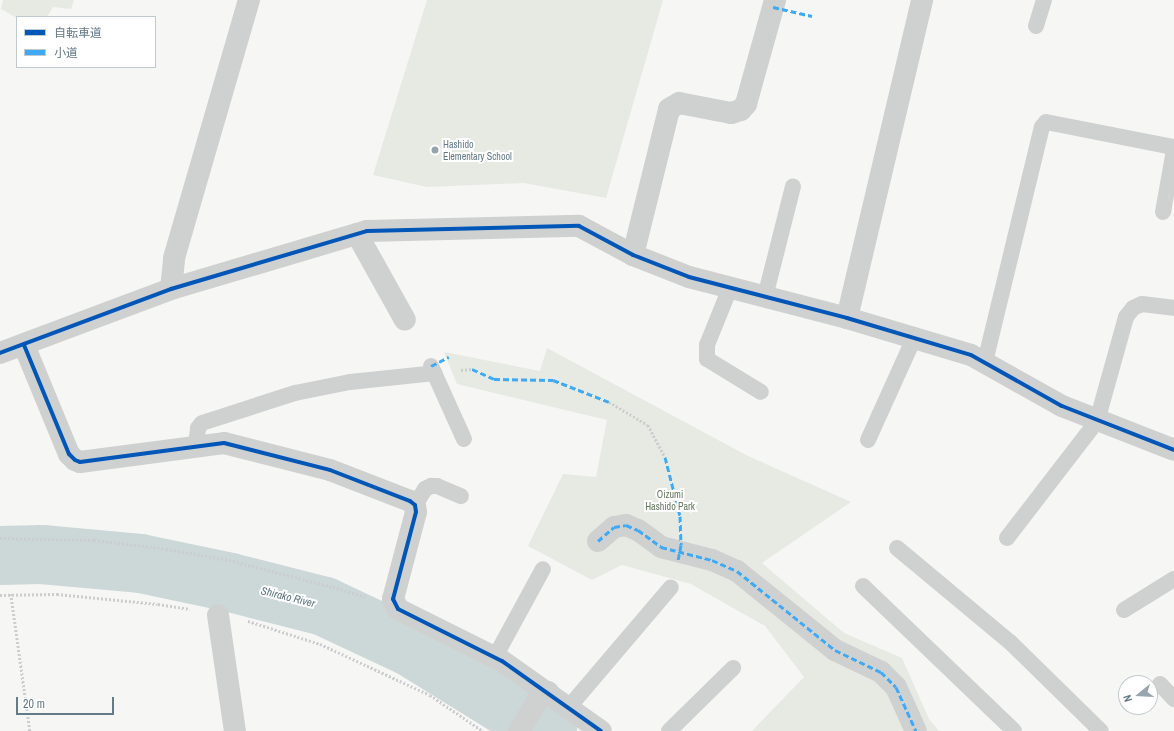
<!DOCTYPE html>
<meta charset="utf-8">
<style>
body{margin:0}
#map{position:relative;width:1174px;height:731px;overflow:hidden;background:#f6f6f5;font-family:"Archivo Narrow","Noto Sans JP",sans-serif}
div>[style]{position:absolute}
.green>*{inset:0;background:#e6eae3}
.river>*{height:59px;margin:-29.5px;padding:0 29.5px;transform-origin:29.5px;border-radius:29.5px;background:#ccd7d8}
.path>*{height:2.5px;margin-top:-1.25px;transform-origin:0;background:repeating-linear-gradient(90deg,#cccdce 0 2px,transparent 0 4px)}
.service>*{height:16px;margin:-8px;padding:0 8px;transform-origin:8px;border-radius:8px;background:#cfd1d1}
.pedestrian>*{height:22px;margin:-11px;padding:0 11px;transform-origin:11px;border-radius:11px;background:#cfd1d1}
.minor>*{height:22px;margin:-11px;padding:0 11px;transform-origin:11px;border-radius:11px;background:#cfd1d1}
.quiet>*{height:3px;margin-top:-1.5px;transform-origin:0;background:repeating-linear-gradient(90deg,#3fa9f5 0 6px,transparent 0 9px)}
.cycleway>*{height:4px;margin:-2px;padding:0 2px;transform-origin:2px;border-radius:2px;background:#0057b8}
.dots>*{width:11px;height:11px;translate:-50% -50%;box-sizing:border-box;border:2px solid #fff;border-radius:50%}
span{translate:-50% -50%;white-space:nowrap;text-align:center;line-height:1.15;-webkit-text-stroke:4px #fff;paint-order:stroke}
.poi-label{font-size:10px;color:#637a87}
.left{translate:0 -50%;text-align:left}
.park-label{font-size:10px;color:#66795f}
.water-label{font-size:11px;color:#5a767c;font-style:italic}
.legend{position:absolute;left:16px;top:16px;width:140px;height:52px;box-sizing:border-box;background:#fff;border:1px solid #c1cacf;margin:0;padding:5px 7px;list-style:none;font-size:12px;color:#637a87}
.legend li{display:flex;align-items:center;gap:8px;height:20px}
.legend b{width:20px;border:1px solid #c1cacf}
.north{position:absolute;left:1118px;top:675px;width:40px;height:40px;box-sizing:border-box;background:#fff;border:1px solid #c1cacf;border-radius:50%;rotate:252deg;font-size:11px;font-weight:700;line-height:16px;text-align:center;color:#637a87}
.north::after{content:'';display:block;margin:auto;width:14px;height:18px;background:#96a5ae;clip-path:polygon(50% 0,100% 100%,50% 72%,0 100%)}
.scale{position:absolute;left:16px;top:697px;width:98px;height:18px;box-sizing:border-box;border:2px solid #637a87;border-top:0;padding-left:5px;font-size:12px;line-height:14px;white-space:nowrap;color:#637a87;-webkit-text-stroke:3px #fff;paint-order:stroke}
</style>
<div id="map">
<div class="green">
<i style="clip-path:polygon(3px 0,74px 0,71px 9px,53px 7px,47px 17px,17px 18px,1px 9px)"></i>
<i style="clip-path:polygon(427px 0,663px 0,606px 198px,524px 183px,427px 187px,373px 175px)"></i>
<i style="clip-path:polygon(547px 348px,746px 455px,851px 502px,762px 563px,844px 633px,902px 658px,929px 719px,939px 731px,752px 731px,804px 677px,765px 626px,691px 584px,622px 565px,592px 580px,528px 546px,563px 474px,596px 477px,607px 420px,457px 384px,444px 352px,540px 371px)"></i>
</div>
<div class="river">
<i style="left:0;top:555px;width:41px;rotate:-1.4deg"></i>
<i style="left:41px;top:554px;width:99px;rotate:5.2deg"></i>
<i style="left:140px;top:563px;width:92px;rotate:11.9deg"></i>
<i style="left:230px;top:582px;width:97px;rotate:14.3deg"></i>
<i style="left:324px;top:606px;width:96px;rotate:25.2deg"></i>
<i style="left:411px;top:647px;width:160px;rotate:31.7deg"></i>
</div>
<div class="path">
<i style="left:461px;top:370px;width:11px;rotate:-5deg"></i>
<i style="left:609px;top:402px;width:45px;rotate:30.5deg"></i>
<i style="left:648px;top:425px;width:36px;rotate:62deg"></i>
<i style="left:0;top:538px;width:94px;rotate:1.2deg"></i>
<i style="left:94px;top:540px;width:73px;rotate:7.1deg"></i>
<i style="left:166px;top:549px;width:64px;rotate:9.9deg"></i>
<i style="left:229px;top:560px;width:107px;rotate:14.6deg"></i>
<i style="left:333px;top:587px;width:34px;rotate:17deg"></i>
<i style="left:11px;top:594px;width:138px;rotate:82.1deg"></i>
<i style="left:0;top:595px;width:57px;rotate:-1deg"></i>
<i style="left:57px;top:594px;width:101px;rotate:5.7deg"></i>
<i style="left:158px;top:604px;width:32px;rotate:9deg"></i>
<i style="left:248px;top:621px;width:76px;rotate:17.7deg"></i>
<i style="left:320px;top:644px;width:121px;rotate:24.9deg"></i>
<i style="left:430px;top:695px;width:64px;rotate:34.2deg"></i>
</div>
<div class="service">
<i style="left:1036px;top:26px;width:27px;rotate:-73deg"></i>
<i style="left:1163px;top:212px;width:63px;rotate:-79.9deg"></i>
<i style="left:730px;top:288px;width:61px;rotate:112deg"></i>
<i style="left:707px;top:345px;width:14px;rotate:90deg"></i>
<i style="left:707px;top:359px;width:63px;rotate:31.4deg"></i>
<i style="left:765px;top:297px;width:114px;rotate:-75.8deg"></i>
<i style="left:985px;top:362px;width:242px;rotate:-76.4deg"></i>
<i style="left:1042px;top:127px;width:6px;rotate:-51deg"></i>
<i style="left:1046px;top:122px;width:130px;rotate:11.1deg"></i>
<i style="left:431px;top:366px;width:80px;rotate:65.7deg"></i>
<i style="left:868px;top:440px;width:112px;rotate:-65.7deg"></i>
<i style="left:196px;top:445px;width:17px;rotate:-83deg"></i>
<i style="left:198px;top:428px;width:6px;rotate:-51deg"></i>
<i style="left:202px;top:423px;width:98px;rotate:-17.9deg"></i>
<i style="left:295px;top:393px;width:56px;rotate:-11.3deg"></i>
<i style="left:350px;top:382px;width:85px;rotate:-6deg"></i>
<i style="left:415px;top:505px;width:19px;rotate:-58deg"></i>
<i style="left:425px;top:489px;width:7px;rotate:-27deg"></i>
<i style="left:431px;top:486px;width:6px"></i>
<i style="left:437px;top:486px;width:26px;rotate:23deg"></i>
<i style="left:1007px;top:538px;width:148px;rotate:-52.4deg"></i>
<i style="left:1097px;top:421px;width:108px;rotate:-74.4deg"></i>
<i style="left:1126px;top:317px;width:11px;rotate:-52deg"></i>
<i style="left:1133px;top:308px;width:10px;rotate:-24deg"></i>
<i style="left:1142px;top:304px;width:32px;rotate:7deg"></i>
<i style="left:897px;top:548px;width:147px;rotate:39.8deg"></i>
<i style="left:1010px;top:642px;width:127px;rotate:44.4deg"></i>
<i style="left:863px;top:586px;width:209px;rotate:43.8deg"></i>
<i style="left:1124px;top:610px;width:59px;rotate:-31.8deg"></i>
<i style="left:495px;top:657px;width:100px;rotate:-61.4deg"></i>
<i style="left:1160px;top:684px;width:21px;rotate:47deg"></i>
<i style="left:569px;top:707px;width:157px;rotate:-49.6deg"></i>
<i style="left:669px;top:731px;width:90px;rotate:-44.5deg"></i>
</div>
<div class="pedestrian">
<i style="left:598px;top:541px;width:21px;rotate:-41deg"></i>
<i style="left:614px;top:527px;width:12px;rotate:-9deg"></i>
<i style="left:626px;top:525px;width:13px;rotate:23deg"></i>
<i style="left:638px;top:530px;width:29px;rotate:36deg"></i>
<i style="left:661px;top:547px;width:53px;rotate:14.3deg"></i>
<i style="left:712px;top:560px;width:27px;rotate:24deg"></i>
<i style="left:737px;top:571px;width:126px;rotate:38.9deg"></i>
<i style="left:835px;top:650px;width:51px;rotate:25.6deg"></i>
<i style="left:881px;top:672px;width:21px;rotate:45deg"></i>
<i style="left:896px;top:687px;width:48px;rotate:65.6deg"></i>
</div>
<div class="minor">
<i style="left:357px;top:234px;width:98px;rotate:60.8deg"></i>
<i style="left:633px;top:255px;width:150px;rotate:-76.1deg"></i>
<i style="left:669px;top:109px;width:12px;rotate:-31deg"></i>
<i style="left:679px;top:103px;width:53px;rotate:10.9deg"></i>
<i style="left:731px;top:113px;width:10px;rotate:-17deg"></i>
<i style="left:741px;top:110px;width:8px;rotate:-50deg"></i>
<i style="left:746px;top:104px;width:108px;rotate:-74.4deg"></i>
<i style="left:171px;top:289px;width:31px;rotate:-84deg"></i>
<i style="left:174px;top:258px;width:269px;rotate:-73.8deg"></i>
<i style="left:847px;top:318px;width:327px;rotate:-76.7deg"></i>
<i style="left:24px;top:345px;width:118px;rotate:67.6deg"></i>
<i style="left:69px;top:454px;width:8px;rotate:45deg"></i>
<i style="left:75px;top:460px;width:5px;rotate:22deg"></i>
<i style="left:80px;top:462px;width:145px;rotate:-7.5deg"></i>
<i style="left:224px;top:443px;width:109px;rotate:14.3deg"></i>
<i style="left:330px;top:470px;width:86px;rotate:21.2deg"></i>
<i style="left:410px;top:501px;width:6px;rotate:39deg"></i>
<i style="left:415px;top:505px;width:7px;rotate:82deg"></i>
<i style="left:416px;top:512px;width:90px;rotate:104.8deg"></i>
<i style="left:393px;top:599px;width:11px;rotate:63deg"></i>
<i style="left:398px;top:609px;width:116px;rotate:26.6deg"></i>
<i style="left:502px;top:661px;width:121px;rotate:35.3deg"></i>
<i style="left:0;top:353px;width:183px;rotate:-20.5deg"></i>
<i style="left:171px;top:289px;width:204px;rotate:-16.5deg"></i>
<i style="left:367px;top:231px;width:212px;rotate:-1.4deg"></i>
<i style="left:579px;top:226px;width:61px;rotate:28.2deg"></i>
<i style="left:633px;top:255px;width:60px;rotate:21.4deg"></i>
<i style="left:689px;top:277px;width:163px;rotate:14.5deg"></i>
<i style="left:847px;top:318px;width:129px;rotate:16.6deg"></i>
<i style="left:971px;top:355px;width:104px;rotate:29.3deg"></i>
<i style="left:1062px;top:406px;width:120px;rotate:21.4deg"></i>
<i style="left:218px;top:615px;width:117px;rotate:81.7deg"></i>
<i style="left:519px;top:731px;width:39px;rotate:-58deg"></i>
<i style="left:540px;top:698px;width:10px;rotate:-37deg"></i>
</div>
<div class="quiet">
<i style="left:773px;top:7px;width:40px;rotate:13deg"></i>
<i style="left:431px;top:366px;width:20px;rotate:-27deg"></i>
<i style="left:472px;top:369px;width:24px;rotate:24deg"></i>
<i style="left:494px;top:379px;width:59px;rotate:1deg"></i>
<i style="left:553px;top:380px;width:60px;rotate:21.4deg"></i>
<i style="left:665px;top:457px;width:61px;rotate:75.7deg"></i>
<i style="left:680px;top:516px;width:29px;rotate:88deg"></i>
<i style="left:681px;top:545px;width:16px;rotate:101deg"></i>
<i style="left:598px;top:541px;width:21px;rotate:-41deg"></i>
<i style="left:614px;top:527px;width:12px;rotate:-9deg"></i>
<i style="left:626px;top:525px;width:13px;rotate:23deg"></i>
<i style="left:638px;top:530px;width:29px;rotate:36deg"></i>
<i style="left:661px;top:547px;width:53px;rotate:14.3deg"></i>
<i style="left:712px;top:560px;width:27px;rotate:24deg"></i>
<i style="left:737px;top:571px;width:126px;rotate:38.9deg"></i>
<i style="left:835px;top:650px;width:51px;rotate:25.6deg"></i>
<i style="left:881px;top:672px;width:21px;rotate:45deg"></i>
<i style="left:896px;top:687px;width:48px;rotate:65.6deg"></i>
</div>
<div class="cycleway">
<i style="left:24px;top:345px;width:118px;rotate:67.6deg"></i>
<i style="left:69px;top:454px;width:8px;rotate:45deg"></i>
<i style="left:75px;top:460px;width:5px;rotate:22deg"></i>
<i style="left:80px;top:462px;width:145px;rotate:-7.5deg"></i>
<i style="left:224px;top:443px;width:109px;rotate:14.3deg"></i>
<i style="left:330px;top:470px;width:86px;rotate:21.2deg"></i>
<i style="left:410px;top:501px;width:6px;rotate:39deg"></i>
<i style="left:415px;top:505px;width:7px;rotate:82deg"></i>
<i style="left:416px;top:512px;width:90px;rotate:104.8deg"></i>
<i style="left:393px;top:599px;width:11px;rotate:63deg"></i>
<i style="left:398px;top:609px;width:116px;rotate:26.6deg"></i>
<i style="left:502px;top:661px;width:121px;rotate:35.3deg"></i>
<i style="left:0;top:353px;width:183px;rotate:-20.5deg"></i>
<i style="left:171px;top:289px;width:204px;rotate:-16.5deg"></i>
<i style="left:367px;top:231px;width:212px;rotate:-1.4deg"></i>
<i style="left:579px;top:226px;width:61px;rotate:28.2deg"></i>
<i style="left:633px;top:255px;width:60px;rotate:21.4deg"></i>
<i style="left:689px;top:277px;width:163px;rotate:14.5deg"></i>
<i style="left:847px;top:318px;width:129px;rotate:16.6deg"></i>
<i style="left:971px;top:355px;width:104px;rotate:29.3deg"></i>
<i style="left:1062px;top:406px;width:120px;rotate:21.4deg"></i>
</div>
<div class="dots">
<i style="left:435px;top:150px;background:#96a5ae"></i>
</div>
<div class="poi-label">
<span class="left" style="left:443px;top:150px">Hashido<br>Elementary School</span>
</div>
<div class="park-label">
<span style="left:670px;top:500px">Oizumi<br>Hashido Park</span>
</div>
<div class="water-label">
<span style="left:288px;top:597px;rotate:14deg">Shirako River</span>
</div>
<ul class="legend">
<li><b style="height:5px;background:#0057b8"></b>自転車道</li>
<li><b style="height:5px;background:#3fa9f5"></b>小道</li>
</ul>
<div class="north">N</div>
<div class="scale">20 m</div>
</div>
